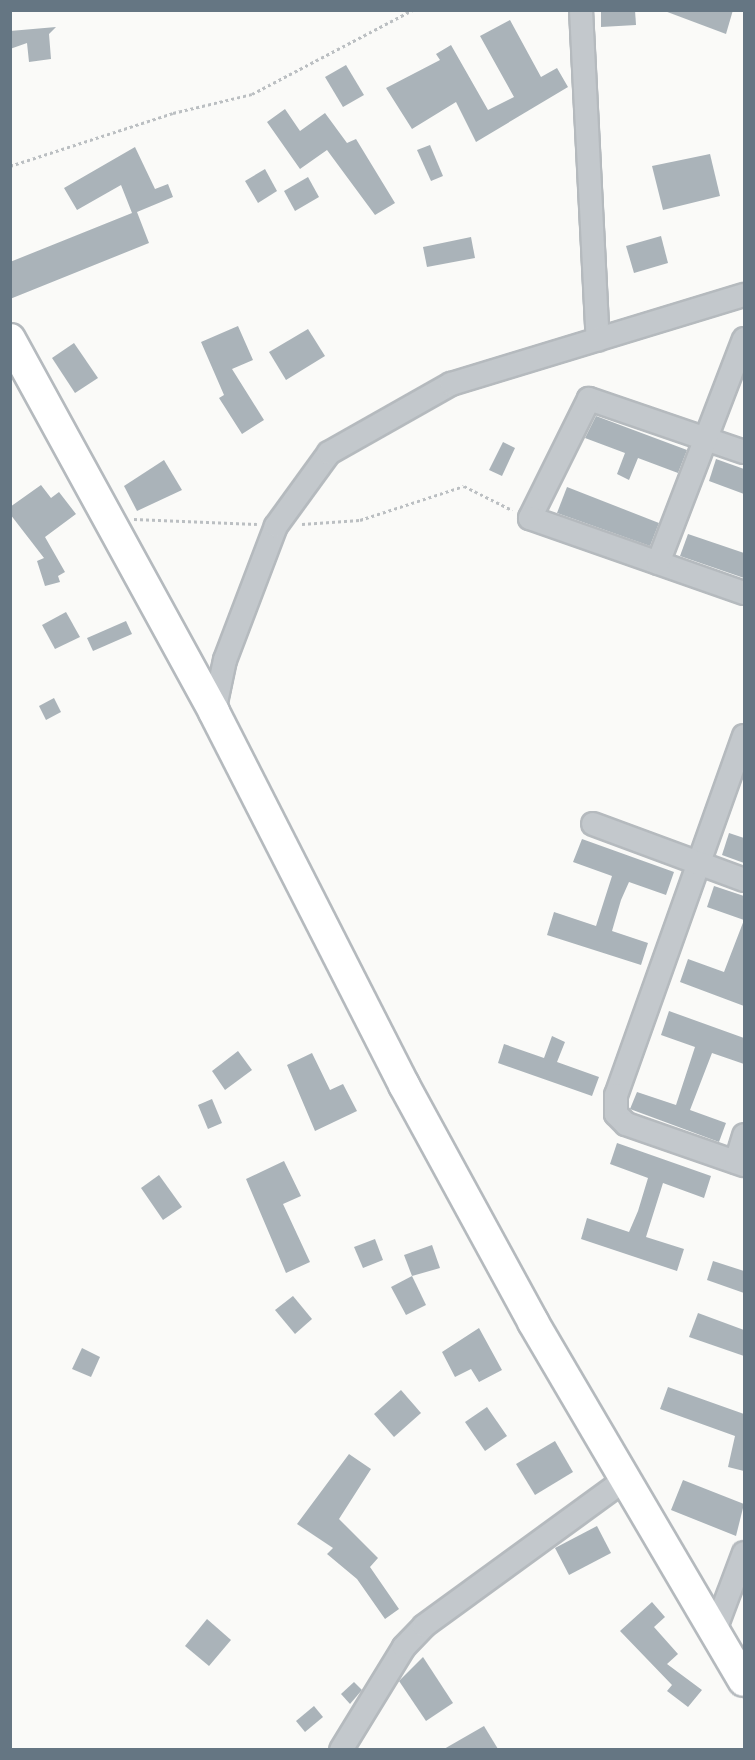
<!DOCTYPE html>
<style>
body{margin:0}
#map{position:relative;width:755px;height:1760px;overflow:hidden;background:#fafaf8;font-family:Arial,sans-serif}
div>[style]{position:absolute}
.building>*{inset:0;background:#aab3b9}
.path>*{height:3px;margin-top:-1.5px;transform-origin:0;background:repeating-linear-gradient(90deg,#bbbfc2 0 3px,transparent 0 6px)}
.roads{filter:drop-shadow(2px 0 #b5babe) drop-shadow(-2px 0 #b5babe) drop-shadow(0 2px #b5babe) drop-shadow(0 -2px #b5babe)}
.minor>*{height:22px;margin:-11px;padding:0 11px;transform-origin:11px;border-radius:11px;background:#c3c8cc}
.major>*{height:30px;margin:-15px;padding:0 15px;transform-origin:15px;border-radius:15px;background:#fff}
span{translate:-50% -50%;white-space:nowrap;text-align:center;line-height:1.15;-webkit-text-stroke:6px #fff;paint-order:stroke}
.frame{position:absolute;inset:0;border:12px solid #657683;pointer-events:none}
</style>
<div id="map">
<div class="building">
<i style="clip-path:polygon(601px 10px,635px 10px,636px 25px,601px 27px)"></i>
<i style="clip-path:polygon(662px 10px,733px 10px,726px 34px)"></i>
<i style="clip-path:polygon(510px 20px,541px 77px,557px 68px,568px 87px,476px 142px,456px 102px,412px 129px,386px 88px,440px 60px,436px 54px,451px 45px,488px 110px,514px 97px,480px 36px)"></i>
<i style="clip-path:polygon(56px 27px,49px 34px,51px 59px,29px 62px,27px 43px,10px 49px,10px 31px)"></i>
<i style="clip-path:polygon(346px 65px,364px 95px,343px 107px,325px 77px)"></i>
<i style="clip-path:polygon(285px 109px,300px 131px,325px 113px,347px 143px,356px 139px,395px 203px,375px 215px,327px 150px,300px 169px,267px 122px)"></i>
<i style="clip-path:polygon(430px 145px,443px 176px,431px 181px,417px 150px)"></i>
<i style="clip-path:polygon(135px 147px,155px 189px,168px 184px,173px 197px,137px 212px,149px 243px,10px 299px,10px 262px,132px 213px,121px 185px,77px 210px,64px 188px)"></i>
<i style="clip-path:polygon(710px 154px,720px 196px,663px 210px,652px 166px)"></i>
<i style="clip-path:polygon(265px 169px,277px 191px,258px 203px,245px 181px)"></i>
<i style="clip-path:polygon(308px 177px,319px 197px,295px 211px,284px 191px)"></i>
<i style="clip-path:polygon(661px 236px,668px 263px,634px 273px,626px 246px)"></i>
<i style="clip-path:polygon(471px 237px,475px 258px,427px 267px,423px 247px)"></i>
<i style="clip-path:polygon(238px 326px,253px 360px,232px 369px,264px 420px,242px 434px,219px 398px,224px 395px,201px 342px)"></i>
<i style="clip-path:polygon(308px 329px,325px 356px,286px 380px,269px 352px)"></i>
<i style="clip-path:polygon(74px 343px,98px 378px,75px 393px,52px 358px)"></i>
<i style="clip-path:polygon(596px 416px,687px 450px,678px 473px,638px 458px,629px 480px,617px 474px,625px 453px,585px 438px)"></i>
<i style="clip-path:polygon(503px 442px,515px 448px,502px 476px,489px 470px)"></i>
<i style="clip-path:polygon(716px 459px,744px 469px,744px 494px,709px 481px)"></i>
<i style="clip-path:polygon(164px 460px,182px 490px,137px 511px,124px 486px)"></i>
<i style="clip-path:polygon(41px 485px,51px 498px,59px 492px,76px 514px,45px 537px,65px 572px,58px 576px,60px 582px,45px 586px,37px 561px,44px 558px,10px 514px,10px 507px)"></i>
<i style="clip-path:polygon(567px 487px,659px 523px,650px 546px,557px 513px)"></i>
<i style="clip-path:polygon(688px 534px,744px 553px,744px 578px,680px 556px)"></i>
<i style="clip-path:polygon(66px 612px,80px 637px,55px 649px,42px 625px)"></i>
<i style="clip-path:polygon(126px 621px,132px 634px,93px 651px,87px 638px)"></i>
<i style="clip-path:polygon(54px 698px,61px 712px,46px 720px,39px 706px)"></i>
<i style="clip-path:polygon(729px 833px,744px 838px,744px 863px,722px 855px)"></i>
<i style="clip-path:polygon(582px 839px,674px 872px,666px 895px,629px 882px,621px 900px,612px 931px,648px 943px,641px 965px,547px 935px,554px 912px,596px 926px,612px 876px,573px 862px)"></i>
<i style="clip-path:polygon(714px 886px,744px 896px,744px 1006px,680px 982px,688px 959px,724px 972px,744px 920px,707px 907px)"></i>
<i style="clip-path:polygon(669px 1011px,744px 1038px,744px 1064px,712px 1053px,690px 1110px,726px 1123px,719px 1142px,630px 1109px,637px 1092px,676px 1105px,695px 1047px,661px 1035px)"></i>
<i style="clip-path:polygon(552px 1036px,565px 1042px,557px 1062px,599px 1077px,592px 1096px,498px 1063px,504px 1044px,544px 1058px)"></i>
<i style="clip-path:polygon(238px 1051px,252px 1070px,225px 1090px,212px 1071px)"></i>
<i style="clip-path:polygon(312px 1053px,330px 1090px,343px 1084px,357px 1111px,315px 1131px,287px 1065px)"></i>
<i style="clip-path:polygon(212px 1099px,222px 1123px,208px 1129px,198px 1105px)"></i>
<i style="clip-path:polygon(617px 1143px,711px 1176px,704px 1198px,663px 1183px,646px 1237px,684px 1249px,677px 1271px,581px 1239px,587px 1218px,629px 1232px,638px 1211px,648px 1178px,610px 1164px)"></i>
<i style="clip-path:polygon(284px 1161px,301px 1196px,283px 1204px,310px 1262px,286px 1273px,246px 1179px)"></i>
<i style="clip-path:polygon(159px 1175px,182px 1207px,163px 1220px,141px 1188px)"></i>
<i style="clip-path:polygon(375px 1239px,383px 1260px,363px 1268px,354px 1247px)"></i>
<i style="clip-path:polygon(432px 1245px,440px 1268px,412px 1276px,404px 1255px)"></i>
<i style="clip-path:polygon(713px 1261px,744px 1271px,744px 1293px,707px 1280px)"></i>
<i style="clip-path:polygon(412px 1276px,426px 1305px,406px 1315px,391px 1287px)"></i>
<i style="clip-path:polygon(293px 1296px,312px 1319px,295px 1334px,275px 1310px)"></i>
<i style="clip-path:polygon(698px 1313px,744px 1330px,744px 1356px,689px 1337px)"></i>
<i style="clip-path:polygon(479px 1328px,502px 1370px,479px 1382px,471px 1369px,455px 1377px,442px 1352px)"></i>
<i style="clip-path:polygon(82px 1348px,100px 1357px,91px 1377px,72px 1369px)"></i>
<i style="clip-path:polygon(668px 1387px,744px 1414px,744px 1471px,728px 1467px,735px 1436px,660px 1409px)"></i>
<i style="clip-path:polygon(401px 1390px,421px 1413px,394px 1437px,374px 1414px)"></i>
<i style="clip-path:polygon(487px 1407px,507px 1436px,485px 1451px,465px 1422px)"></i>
<i style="clip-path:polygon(555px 1441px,573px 1472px,535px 1495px,516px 1464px)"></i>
<i style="clip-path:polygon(349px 1454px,371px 1469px,339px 1519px,378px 1558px,370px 1567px,399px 1609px,385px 1619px,357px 1579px,327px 1554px,333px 1548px,297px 1524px)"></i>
<i style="clip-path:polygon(683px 1480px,744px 1504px,736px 1536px,671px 1510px)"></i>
<i style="clip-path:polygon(597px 1526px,611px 1553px,569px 1575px,555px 1548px)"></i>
<i style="clip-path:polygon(652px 1602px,665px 1617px,654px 1627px,678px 1654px,667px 1664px,702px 1690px,688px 1707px,667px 1691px,672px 1685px,620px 1631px)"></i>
<i style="clip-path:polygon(207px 1619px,231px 1640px,209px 1666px,185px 1646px)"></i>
<i style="clip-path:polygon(423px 1657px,453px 1703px,426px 1721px,399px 1681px)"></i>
<i style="clip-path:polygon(354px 1682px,362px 1690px,350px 1704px,341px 1694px)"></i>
<i style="clip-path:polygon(314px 1706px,323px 1717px,305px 1732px,296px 1721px)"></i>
<i style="clip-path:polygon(484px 1726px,498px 1749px,444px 1749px)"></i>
</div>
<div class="path">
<i style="left:10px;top:166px;width:171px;rotate:-18deg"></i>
<i style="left:173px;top:113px;width:81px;rotate:-13.5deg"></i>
<i style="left:252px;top:94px;width:182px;rotate:-27.6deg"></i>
<i style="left:134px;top:519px;width:123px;rotate:2.3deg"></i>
<i style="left:302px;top:524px;width:58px;rotate:-3.9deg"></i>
<i style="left:360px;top:520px;width:109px;rotate:-18.1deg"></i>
<i style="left:464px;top:486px;width:54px;rotate:26.6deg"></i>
</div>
<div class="roads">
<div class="minor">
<i style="left:581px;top:10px;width:330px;rotate:87.1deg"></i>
<i style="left:744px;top:452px;width:164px;rotate:-161.1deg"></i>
<i style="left:589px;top:399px;width:133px;rotate:116.4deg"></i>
<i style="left:530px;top:518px;width:227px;rotate:19.3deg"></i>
<i style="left:658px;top:563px;width:240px;rotate:-69deg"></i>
<i style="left:214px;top:712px;width:53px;rotate:-78.1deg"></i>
<i style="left:225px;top:660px;width:143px;rotate:-69.2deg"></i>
<i style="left:276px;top:526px;width:90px;rotate:-54deg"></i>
<i style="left:329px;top:453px;width:140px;rotate:-29.5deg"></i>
<i style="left:451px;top:384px;width:306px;rotate:-16.9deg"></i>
<i style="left:744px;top:736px;width:381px;rotate:109.6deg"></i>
<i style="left:616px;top:1095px;width:19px;rotate:90deg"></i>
<i style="left:616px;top:1114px;width:14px;rotate:45deg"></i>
<i style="left:626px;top:1124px;width:125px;rotate:19.2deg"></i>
<i style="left:593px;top:824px;width:161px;rotate:20.3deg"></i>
<i style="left:736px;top:1162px;width:28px;rotate:-73deg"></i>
<i style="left:715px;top:1630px;width:82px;rotate:-69.4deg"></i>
<i style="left:341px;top:1750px;width:121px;rotate:-58.5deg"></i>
<i style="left:404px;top:1647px;width:29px;rotate:-46deg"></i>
<i style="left:424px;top:1626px;width:246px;rotate:-36.1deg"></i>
</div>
<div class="major">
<i style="left:10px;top:339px;width:425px;rotate:61.3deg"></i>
<i style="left:214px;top:712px;width:419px;rotate:63deg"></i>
<i style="left:404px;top:1085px;width:270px;rotate:61.4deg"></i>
<i style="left:533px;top:1322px;width:416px;rotate:59.6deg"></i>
</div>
</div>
<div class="frame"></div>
</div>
